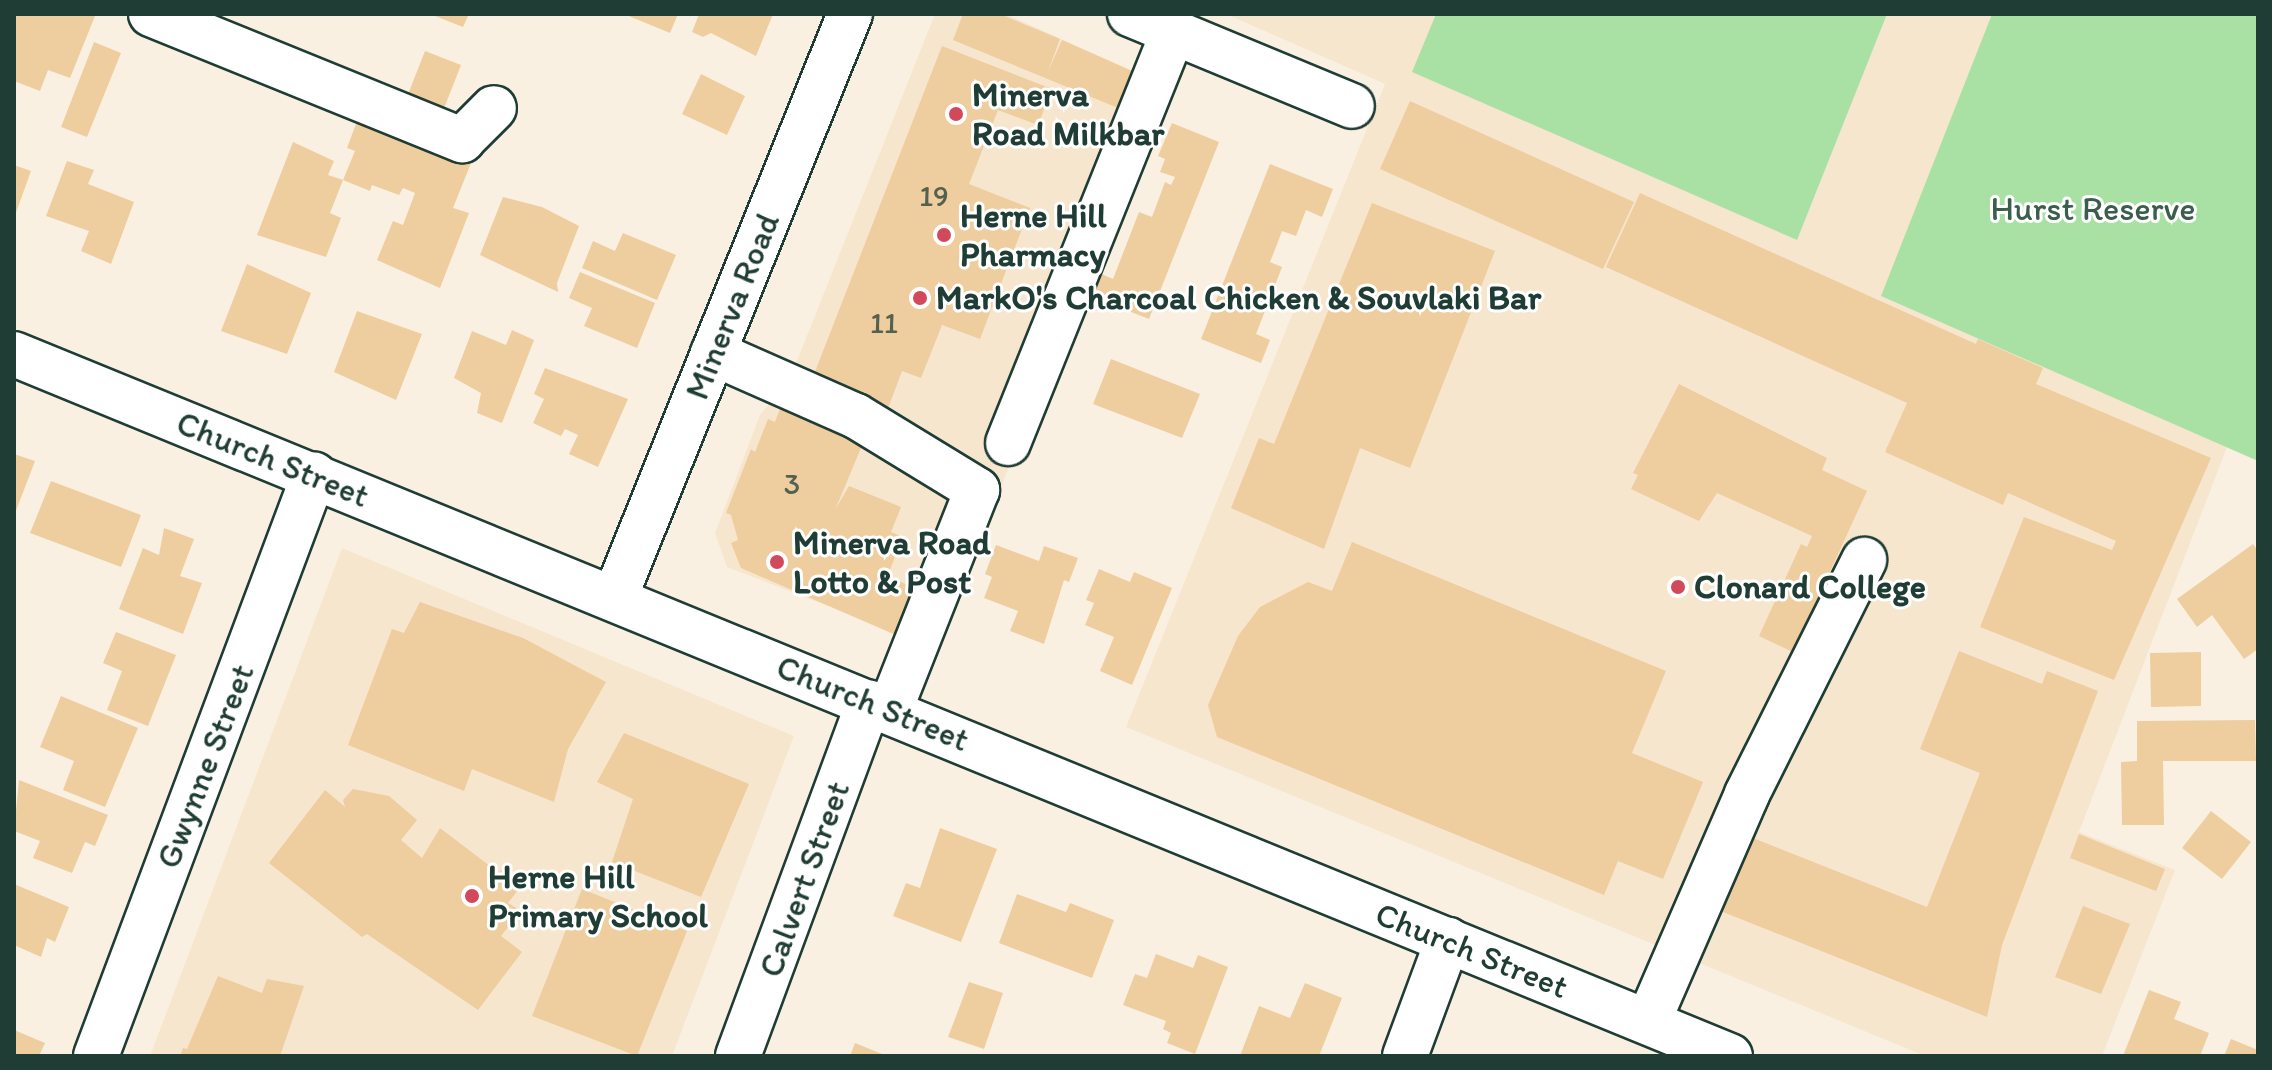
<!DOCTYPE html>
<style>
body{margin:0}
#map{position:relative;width:2272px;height:1070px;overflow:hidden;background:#faf0e2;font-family:Itim,sans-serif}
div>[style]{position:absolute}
.built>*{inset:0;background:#f6e6ce}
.green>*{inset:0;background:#a9e1a5}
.building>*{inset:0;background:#eecd9f}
.roads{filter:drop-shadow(2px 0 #1f3d34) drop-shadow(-2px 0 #1f3d34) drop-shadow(0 2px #1f3d34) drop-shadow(0 -2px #1f3d34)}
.minor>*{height:44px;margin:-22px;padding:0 22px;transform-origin:22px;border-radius:22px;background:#fff}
.dots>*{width:22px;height:22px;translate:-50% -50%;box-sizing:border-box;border:4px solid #fff;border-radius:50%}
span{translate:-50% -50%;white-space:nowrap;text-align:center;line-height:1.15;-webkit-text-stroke:6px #fff;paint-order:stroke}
.number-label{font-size:30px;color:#53614f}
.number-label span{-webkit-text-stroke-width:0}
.poi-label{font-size:34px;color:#1f3d34;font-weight:700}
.left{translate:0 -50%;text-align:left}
.park-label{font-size:34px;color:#3b5e4b}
.street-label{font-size:34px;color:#1f3d34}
.frame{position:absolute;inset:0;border:16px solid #1f3d34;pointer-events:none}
</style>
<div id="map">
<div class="built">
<i style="clip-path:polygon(935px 14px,1006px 14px,1163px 85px,936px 648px,727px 567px,715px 533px,760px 415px,791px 376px)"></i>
<i style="clip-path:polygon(1226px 14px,1992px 14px,1882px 296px,2227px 447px,2079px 832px,2175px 870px,2102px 1056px,1925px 1056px,1126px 727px,1385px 84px)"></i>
<i style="clip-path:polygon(342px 548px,794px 736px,672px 1056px,150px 1056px)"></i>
</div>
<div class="green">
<i style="clip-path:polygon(1436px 14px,1887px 14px,1797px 240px,1412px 72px)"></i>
<i style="clip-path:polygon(1992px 14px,2258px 14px,2258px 461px,1881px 296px)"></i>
</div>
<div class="building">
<i style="clip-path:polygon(14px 14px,95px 16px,70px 78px,48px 70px,40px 91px,14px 81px)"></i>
<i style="clip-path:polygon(430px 14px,469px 14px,463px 27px)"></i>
<i style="clip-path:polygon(624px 14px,678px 14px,670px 33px)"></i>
<i style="clip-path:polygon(699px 14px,773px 14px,756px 56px,711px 33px,703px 37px,692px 32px)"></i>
<i style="clip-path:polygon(963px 14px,1000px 14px,1060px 39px,1047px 74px,1062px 40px,1139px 74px,1123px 110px,953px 40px)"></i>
<i style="clip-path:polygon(94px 42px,121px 53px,87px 137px,61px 127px)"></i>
<i style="clip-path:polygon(942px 46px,1052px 89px,1038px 125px,998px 110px,969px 184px,1030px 208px,980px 339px,942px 325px,921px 378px,902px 371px,887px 411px,811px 382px)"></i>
<i style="clip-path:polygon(425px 51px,461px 65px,441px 116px,405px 102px)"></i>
<i style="clip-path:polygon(701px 74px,745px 96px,727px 135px,682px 114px)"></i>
<i style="clip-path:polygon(1410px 101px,1634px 202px,1603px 269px,1380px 169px)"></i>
<i style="clip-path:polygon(360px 113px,473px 158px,453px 208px,469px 213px,440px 288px,377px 260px,393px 221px,403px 225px,415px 193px,403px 188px,399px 195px,372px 185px,370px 191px,343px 180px,355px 151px,347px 148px)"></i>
<i style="clip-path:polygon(1172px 123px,1219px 142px,1149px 319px,1088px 295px,1097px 272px,1113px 279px,1139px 212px,1152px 217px,1165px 182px,1171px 185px,1175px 177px,1160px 172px,1165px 159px,1158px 156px)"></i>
<i style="clip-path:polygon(293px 142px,334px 161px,328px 175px,343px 180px,330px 213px,341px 218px,326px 257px,257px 235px)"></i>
<i style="clip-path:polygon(67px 161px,94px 170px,88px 184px,134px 202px,111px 264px,81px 251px,89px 231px,46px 216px)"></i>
<i style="clip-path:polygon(1270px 164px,1333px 189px,1322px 217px,1306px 210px,1296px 236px,1282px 231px,1276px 247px,1270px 262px,1282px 267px,1256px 334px,1270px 340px,1261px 363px,1201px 339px)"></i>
<i style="clip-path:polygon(14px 165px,31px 171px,14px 218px)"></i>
<i style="clip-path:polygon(1640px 193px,1976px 344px,1978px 339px,2043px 368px,2036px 384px,2211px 458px,2114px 680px,1980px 627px,2024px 517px,2112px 550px,2116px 541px,2008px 493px,2003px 505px,1885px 452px,1907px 403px,1606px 267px)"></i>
<i style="clip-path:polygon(503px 197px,542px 207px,579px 226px,557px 283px,558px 292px,480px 255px)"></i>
<i style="clip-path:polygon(1372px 203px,1495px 251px,1410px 468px,1360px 448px,1324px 549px,1231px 508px,1259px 438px,1274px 444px)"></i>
<i style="clip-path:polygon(623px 233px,676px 255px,657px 300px,582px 268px,593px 241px,615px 251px)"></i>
<i style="clip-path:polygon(247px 264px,311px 293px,287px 354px,221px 331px)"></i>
<i style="clip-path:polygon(580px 272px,655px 303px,637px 348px,584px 326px,592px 308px,569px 298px)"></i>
<i style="clip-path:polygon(357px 311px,422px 334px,396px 400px,334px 372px)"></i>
<i style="clip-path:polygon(512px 330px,534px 340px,502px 423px,477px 413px,481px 393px,454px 378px,472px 331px,506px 345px)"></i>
<i style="clip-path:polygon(1111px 359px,1200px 394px,1182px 438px,1093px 404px)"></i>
<i style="clip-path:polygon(545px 368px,628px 399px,598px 467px,569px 454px,578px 435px,565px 429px,561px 436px,533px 423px,544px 399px,534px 394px)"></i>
<i style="clip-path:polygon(1679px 384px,1827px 458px,1822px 470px,1867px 491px,1793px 652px,1759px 636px,1801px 544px,1807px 547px,1812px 536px,1717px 493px,1699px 521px,1631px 489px,1638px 475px,1633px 473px)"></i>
<i style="clip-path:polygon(786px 393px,866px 436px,835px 510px,849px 486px,901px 507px,891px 532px,903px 537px,887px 577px,917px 588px,898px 636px,741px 568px,731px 543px,738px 540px,731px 515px,726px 513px,751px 449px,755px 452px,768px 419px,775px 422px)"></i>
<i style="clip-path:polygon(14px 454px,35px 461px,14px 516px)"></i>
<i style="clip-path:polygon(51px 481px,141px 515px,121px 567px,30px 533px)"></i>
<i style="clip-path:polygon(164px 528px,194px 539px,180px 576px,202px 583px,183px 634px,119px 609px,143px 548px,159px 555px)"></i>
<i style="clip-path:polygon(1352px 542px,1666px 671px,1632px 753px,1703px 782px,1663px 879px,1618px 861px,1604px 895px,1217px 737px,1208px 705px,1238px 636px,1260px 607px,1308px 582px,1332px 591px)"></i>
<i style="clip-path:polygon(2253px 544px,2258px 551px,2258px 649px,2244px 659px,2212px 615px,2197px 627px,2177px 599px)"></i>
<i style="clip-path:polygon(996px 545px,1039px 561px,1044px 546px,1078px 558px,1069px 582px,1064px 580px,1044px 644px,1010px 631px,1018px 611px,984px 598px,992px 577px,985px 574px)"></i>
<i style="clip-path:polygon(1099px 569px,1130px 582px,1134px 572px,1172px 588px,1132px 685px,1100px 671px,1114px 637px,1085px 625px,1094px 603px,1086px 600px)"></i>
<i style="clip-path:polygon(420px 602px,523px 638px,606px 682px,568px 749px,554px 802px,472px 769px,464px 791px,348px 745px,392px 629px,404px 633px)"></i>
<i style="clip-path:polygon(116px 632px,176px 655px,148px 726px,107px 710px,122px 671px,103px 663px)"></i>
<i style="clip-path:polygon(1959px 651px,2042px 684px,2047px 671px,2098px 691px,2002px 945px,1987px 1017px,1713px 908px,1743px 834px,1927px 907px,1980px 773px,1920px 749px)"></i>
<i style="clip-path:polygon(2201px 652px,2201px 706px,2151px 707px,2150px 653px)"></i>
<i style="clip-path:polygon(61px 696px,138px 728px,105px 807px,63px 790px,74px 761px,40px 747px)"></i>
<i style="clip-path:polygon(2255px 720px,2256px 761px,2163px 761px,2164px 825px,2122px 825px,2121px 762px,2137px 761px,2137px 721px)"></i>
<i style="clip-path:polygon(624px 733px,749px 784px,701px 897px,612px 862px,633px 799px,597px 782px)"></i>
<i style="clip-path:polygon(19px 780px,108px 815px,95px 846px,85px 842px,72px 873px,33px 858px,40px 841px,14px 831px)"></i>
<i style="clip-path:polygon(353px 789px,389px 796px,417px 820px,401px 840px,422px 858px,440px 828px,499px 873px,503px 867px,525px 881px,508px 903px,521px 911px,501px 936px,522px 952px,478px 1010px,367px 934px,362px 937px,269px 863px,325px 790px,345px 807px,343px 800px)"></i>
<i style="clip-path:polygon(2211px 811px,2251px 842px,2222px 879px,2182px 848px)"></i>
<i style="clip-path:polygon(940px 828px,997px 849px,961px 942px,893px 916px,906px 883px,920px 888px)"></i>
<i style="clip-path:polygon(2079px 834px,2165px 869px,2156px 891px,2070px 858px)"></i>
<i style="clip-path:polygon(14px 884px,69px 907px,55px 942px,47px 938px,41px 957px,14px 945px)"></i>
<i style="clip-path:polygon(582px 889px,687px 931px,637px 1056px,532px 1016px)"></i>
<i style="clip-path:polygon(1017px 894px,1066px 912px,1070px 903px,1114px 920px,1092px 978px,999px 943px)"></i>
<i style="clip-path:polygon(2083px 906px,2130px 924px,2101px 994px,2055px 977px)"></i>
<i style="clip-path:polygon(1156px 954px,1193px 968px,1198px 955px,1228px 967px,1195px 1054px,1167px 1043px,1171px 1033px,1163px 1029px,1166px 1021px,1123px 1005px,1135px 974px,1147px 978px)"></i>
<i style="clip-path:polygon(218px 976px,262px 993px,267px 979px,304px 986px,280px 1056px,180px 1056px,183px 1048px,187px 1049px)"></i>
<i style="clip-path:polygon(969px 982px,1003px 993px,984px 1049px,948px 1037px)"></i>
<i style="clip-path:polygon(1305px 983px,1342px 998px,1319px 1056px,1240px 1056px,1259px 1006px,1290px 1018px)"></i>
<i style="clip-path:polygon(2149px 990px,2181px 1002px,2174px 1019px,2209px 1033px,2200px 1056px,2123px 1056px)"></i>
<i style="clip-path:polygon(14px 1030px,45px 1043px,39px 1056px,14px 1056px)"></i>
<i style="clip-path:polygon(2231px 1039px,2258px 1050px,2258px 1056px,2224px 1056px)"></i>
<i style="clip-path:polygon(855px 1043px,887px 1056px,850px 1056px)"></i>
</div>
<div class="roads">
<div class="minor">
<i style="left:151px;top:14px;width:336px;rotate:22.1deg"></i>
<i style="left:462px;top:140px;width:45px;rotate:-45deg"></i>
<i style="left:1130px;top:14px;width:240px;rotate:22.5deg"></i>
<i style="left:713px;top:353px;width:156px;rotate:23.8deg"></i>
<i style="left:856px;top:416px;width:142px;rotate:31.4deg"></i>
<i style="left:977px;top:490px;width:237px;rotate:111.6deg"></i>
<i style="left:14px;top:354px;width:1854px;rotate:22.25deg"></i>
<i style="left:1008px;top:443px;width:444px;rotate:-68.1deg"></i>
<i style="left:615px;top:597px;width:629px;rotate:-68.05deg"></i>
<i style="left:1648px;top:1022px;width:249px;rotate:-66.5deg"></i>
<i style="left:1747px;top:794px;width:262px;rotate:-63.4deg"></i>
<i style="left:96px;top:1056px;width:621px;rotate:-69.43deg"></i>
<i style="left:738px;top:1056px;width:377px;rotate:-69.7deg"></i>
<i style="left:1405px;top:1056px;width:124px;rotate:-69.7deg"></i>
</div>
</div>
<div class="dots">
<i style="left:956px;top:114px;background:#d1495b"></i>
<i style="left:944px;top:235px;background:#d1495b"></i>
<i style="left:920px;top:298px;background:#d1495b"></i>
<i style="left:777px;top:562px;background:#d1495b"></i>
<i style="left:1678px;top:587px;background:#d1495b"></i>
<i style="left:472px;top:896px;background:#d1495b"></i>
</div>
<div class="number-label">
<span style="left:934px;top:196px">19</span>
<span style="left:884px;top:323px">11</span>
<span style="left:792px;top:484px">3</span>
</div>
<div class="poi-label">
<span class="left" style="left:972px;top:114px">Minerva<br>Road Milkbar</span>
<span class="left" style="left:960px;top:235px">Herne Hill<br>Pharmacy</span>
<span class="left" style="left:936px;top:298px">MarkO's Charcoal Chicken &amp; Souvlaki Bar</span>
<span class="left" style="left:793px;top:562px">Minerva Road<br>Lotto &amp; Post</span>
<span class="left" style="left:1694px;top:587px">Clonard College</span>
<span class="left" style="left:488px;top:896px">Herne Hill<br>Primary School</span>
</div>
<div class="park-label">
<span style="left:2093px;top:209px">Hurst Reserve</span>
</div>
<div class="street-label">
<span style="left:732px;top:306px;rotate:-68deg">Minerva Road</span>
<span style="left:273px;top:459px;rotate:22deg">Church Street</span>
<span style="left:873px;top:703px;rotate:22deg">Church Street</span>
<span style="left:205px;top:766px;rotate:-69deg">Gwynne Street</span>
<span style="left:804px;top:879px;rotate:-70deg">Calvert Street</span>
<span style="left:1472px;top:950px;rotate:22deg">Church Street</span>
</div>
<div class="frame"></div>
</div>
